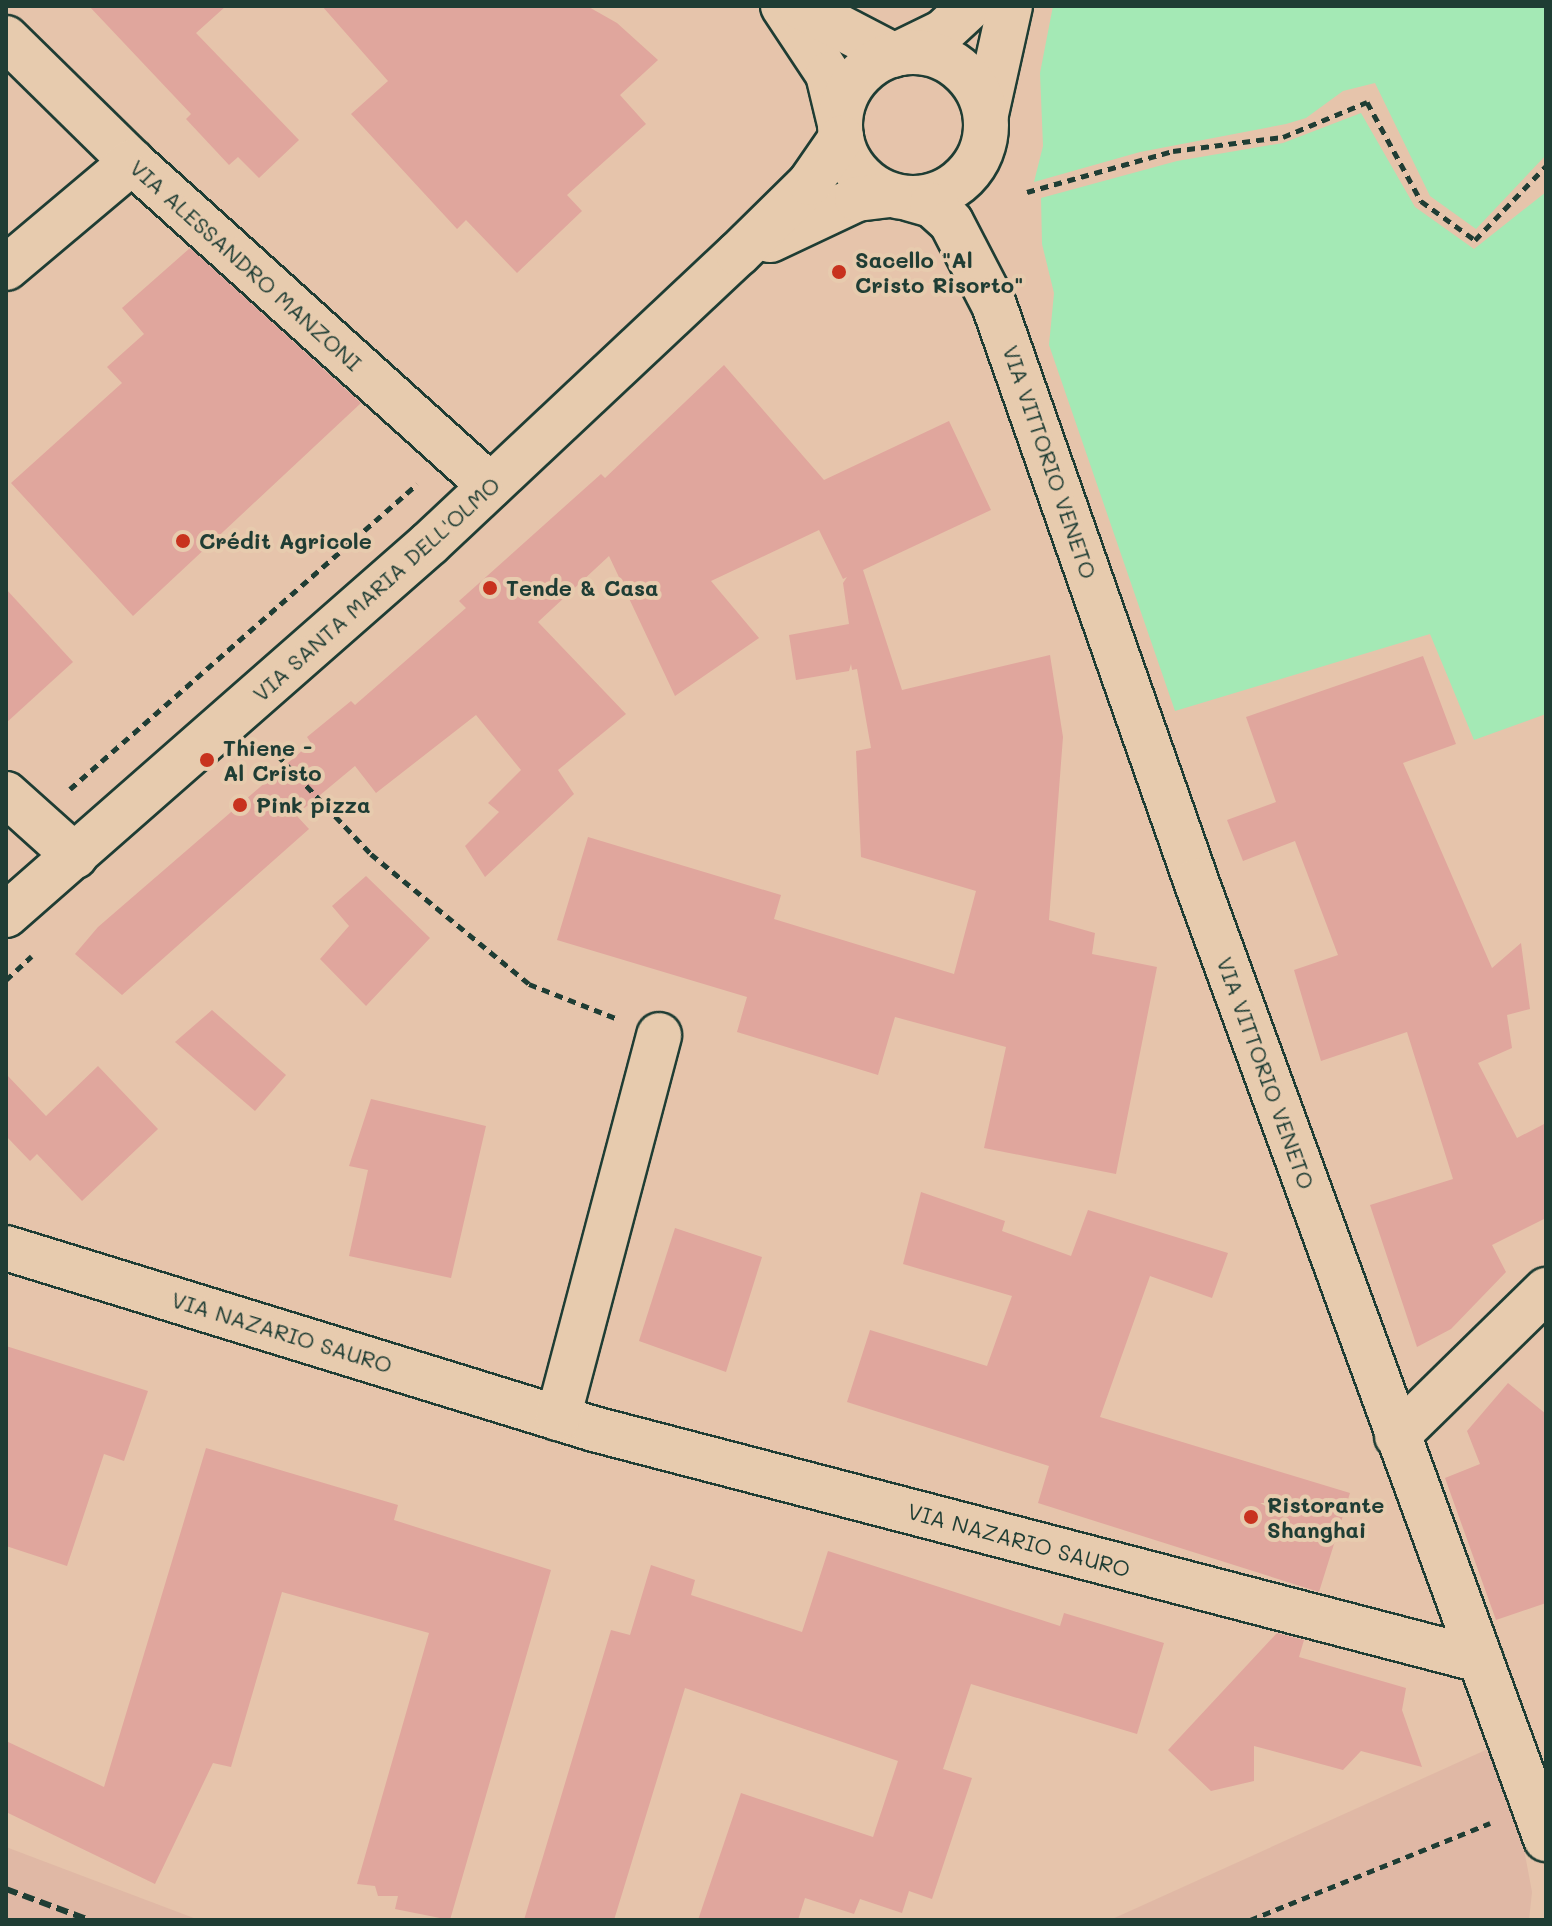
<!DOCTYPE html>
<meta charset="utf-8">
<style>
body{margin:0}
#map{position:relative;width:1552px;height:1926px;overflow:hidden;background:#e6c4ab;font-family:Mali,sans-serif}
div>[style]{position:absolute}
.built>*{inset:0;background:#e0b8a5}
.green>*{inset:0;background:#a4e9b5}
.building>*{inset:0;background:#e0a69d}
.path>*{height:5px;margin-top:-2.5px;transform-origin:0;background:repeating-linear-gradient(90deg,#1f3d34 0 8px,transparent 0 14px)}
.roads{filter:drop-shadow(2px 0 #1f3d34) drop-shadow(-2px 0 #1f3d34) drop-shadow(0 2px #1f3d34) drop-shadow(0 -2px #1f3d34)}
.minor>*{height:44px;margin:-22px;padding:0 22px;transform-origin:22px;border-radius:22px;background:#e7cbae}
.major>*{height:44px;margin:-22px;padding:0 22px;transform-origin:22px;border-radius:22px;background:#e7cbae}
.major>.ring{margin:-22px;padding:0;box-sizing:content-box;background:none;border:44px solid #e7cbae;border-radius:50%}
.rail>*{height:6px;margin-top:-3px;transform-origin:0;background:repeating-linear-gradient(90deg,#1f3d34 0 12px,transparent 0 18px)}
.dots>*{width:22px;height:22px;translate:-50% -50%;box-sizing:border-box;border:4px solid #e7cbae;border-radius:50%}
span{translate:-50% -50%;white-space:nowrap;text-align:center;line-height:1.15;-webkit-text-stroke:8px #e7cbae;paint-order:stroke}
.poi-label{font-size:22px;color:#1f3d34;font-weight:700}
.left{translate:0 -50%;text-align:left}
.street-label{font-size:22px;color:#1f3d34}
.frame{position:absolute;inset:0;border:8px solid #1f3d34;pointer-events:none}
</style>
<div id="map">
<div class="built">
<i style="clip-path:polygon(1490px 1748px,1522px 1839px,1532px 1892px,1529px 1920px,1110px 1920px)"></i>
<i style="clip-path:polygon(6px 1847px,199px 1920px,6px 1920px)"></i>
</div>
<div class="green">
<i style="clip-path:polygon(1053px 6px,1546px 6px,1546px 155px,1476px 229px,1430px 196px,1375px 83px,1343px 91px,1306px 118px,1286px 124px,1140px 152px,1034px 182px,1043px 146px,1040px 73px)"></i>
<i style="clip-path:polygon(1361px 113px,1415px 207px,1474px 249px,1546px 192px,1546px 714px,1474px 740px,1430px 634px,1175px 711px,1049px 345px,1054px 293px,1042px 244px,1041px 198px,1177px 161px,1283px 143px)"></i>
</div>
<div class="building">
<i style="clip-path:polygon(89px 6px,226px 6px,196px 33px,299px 140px,259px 178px,238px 157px,229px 165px,186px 119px,191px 114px)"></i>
<i style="clip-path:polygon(322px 6px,587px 6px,617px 23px,658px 60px,620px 95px,646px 124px,567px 195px,582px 211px,517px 273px,466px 220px,457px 229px,351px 114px,388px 81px)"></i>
<i style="clip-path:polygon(190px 248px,361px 403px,133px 616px,11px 483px,122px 383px,107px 367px,144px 334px,122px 308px)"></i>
<i style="clip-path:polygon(724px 365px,824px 480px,949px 421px,991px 510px,863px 570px,902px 690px,1050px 655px,1063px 737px,1049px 920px,1095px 933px,1092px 954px,1157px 967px,1116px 1174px,984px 1148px,1006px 1047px,895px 1017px,878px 1075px,737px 1032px,747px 997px,557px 940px,588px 837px,781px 895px,774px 919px,954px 974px,976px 891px,861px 857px,856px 751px,871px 748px,857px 669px,852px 670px,851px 664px,849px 671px,796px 680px,789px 635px,849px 624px,843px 583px,847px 577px,843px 579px,819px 530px,711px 581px,759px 638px,675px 696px,609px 556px,538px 622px,626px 714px,558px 770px,574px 794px,485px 877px,465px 846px,499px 812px,488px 803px,521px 770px,476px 715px,376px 793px,355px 766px,296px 815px,309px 829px,122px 995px,75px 954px,98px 927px,311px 743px,307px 737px,351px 701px,355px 705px,466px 608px,459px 601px,601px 474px,605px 478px)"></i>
<i style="clip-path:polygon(6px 589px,73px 662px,6px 723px)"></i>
<i style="clip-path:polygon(1423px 656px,1456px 744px,1403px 763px,1492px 968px,1521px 943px,1530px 1009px,1507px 1015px,1512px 1048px,1478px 1063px,1517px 1138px,1546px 1123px,1546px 1218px,1492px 1245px,1506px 1272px,1451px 1329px,1417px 1347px,1370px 1205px,1453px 1179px,1407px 1032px,1321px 1061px,1294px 970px,1338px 955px,1295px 841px,1243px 861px,1227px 820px,1276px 802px,1246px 717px)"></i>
<i style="clip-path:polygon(366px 876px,430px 938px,366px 1006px,320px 959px,349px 926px,332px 906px)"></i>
<i style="clip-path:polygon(212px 1010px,286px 1075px,255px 1111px,175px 1042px)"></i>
<i style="clip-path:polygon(98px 1066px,158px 1129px,82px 1201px,37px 1154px,30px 1161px,6px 1136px,6px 1074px,46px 1116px)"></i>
<i style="clip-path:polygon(371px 1099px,486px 1126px,451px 1278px,349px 1256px,368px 1170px,349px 1166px)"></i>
<i style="clip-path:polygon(921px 1192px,1005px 1221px,1002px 1231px,1071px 1256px,1088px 1210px,1228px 1253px,1212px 1298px,1150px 1276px,1100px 1417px,1350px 1493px,1319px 1592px,1038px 1503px,1049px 1466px,847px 1402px,870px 1330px,987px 1366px,1012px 1296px,903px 1264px)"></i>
<i style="clip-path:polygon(675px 1228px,762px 1257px,726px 1372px,639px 1341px)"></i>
<i style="clip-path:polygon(6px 1346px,148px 1391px,124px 1461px,104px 1454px,67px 1566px,6px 1546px)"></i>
<i style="clip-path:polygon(1508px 1383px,1546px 1414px,1546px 1603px,1496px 1620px,1445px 1478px,1480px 1464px,1467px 1431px)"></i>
<i style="clip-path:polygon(206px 1448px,398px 1505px,394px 1520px,551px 1570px,450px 1920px,395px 1909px,398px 1896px,378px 1896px,375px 1886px,357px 1884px,429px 1633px,282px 1592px,231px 1767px,213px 1763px,155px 1884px,6px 1812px,6px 1741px,104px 1787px)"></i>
<i style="clip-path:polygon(828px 1551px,1060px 1626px,1064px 1613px,1164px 1643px,1137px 1734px,971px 1684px,943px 1769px,972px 1778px,932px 1899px,909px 1891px,902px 1913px,860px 1899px,854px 1914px,805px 1898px,798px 1920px,698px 1920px,741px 1793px,873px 1837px,898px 1761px,685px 1688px,614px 1920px,524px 1920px,611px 1630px,630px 1635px,651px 1565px,695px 1580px,691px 1595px,802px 1632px)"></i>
<i style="clip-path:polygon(1277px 1633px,1304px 1640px,1299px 1657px,1406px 1688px,1402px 1710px,1422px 1767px,1361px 1751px,1343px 1770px,1254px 1746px,1254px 1781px,1211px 1791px,1168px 1750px)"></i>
</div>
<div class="path">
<i style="left:1027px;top:192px;width:152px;rotate:-15.7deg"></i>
<i style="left:1173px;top:151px;width:111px;rotate:-7.3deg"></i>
<i style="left:1283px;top:137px;width:91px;rotate:-22.6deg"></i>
<i style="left:1367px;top:102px;width:113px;rotate:61.4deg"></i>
<i style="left:1421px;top:201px;width:67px;rotate:35.8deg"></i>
<i style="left:1475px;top:240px;width:103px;rotate:-46.2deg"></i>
<i style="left:268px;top:745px;width:150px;rotate:46.6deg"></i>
<i style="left:371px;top:854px;width:205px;rotate:39.4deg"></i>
<i style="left:529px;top:984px;width:96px;rotate:21.5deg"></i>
<i style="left:70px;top:789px;width:462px;rotate:-41.3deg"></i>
<i style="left:6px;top:980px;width:35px;rotate:-43deg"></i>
<i style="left:1250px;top:1920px;width:259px;rotate:-22deg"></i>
</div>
<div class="roads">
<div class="minor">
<i style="left:6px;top:38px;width:177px;rotate:44.5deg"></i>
<i style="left:132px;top:162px;width:483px;rotate:42.1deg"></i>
<i style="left:900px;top:53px;width:48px;rotate:-26deg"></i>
<i style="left:943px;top:32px;width:38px;rotate:-43deg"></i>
<i style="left:986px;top:114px;width:111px;rotate:-77.5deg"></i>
<i style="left:6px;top:268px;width:165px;rotate:-40.1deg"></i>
<i style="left:6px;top:794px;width:93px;rotate:41.9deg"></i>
<i style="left:6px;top:1248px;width:615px;rotate:17.11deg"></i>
<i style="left:594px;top:1429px;width:916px;rotate:14.61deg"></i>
<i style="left:558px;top:1418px;width:396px;rotate:-75.2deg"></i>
<i style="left:1397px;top:1436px;width:209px;rotate:-44.4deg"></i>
</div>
<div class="major">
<i style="left:783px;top:6px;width:82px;rotate:56.5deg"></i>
<i style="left:828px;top:74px;width:51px;rotate:76.5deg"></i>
<i style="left:799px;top:6px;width:106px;rotate:27.5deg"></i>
<i class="ring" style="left:840px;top:52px;width:102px;height:102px"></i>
<i style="left:911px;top:199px;width:22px;rotate:16deg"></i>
<i style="left:932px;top:205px;width:25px;rotate:42deg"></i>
<i style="left:951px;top:222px;width:93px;rotate:62.6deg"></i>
<i style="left:994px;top:305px;width:610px;rotate:70.67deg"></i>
<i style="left:1196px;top:881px;width:1020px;rotate:69.93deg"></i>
<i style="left:770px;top:240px;width:96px;rotate:-25.2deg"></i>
<i style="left:857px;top:199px;width:33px;rotate:-7deg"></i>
<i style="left:6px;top:915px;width:564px;rotate:-41.26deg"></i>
<i style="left:430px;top:543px;width:422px;rotate:-43.2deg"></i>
<i style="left:738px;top:254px;width:101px;rotate:-44.6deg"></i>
<i style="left:810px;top:183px;width:55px;rotate:-55.4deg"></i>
</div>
</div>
<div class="rail">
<i style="left:6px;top:1889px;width:89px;rotate:20.5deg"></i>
</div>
<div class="dots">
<i style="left:839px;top:272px;background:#c8321e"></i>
<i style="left:183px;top:541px;background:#c8321e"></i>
<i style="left:490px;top:588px;background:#c8321e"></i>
<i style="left:207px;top:760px;background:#c8321e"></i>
<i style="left:240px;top:805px;background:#c8321e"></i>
<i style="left:1251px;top:1517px;background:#c8321e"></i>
</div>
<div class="poi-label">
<span class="left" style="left:855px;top:272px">Sacello "Al<br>Cristo Risorto"</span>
<span class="left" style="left:199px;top:541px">Crédit Agricole</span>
<span class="left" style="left:506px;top:588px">Tende &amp; Casa</span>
<span class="left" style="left:223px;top:760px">Thiene -<br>Al Cristo</span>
<span class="left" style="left:256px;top:805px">Pink pizza</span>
<span class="left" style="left:1267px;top:1517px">Ristorante<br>Shanghai</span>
</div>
<div class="street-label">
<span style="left:246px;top:265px;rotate:42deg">VIA ALESSANDRO MANZONI</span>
<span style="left:1050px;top:462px;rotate:71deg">VIA VITTORIO VENETO</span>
<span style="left:376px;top:589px;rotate:-42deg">VIA SANTA MARIA DELL'OLMO</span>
<span style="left:1266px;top:1073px;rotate:70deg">VIA VITTORIO VENETO</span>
<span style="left:282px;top:1332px;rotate:17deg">VIA NAZARIO SAURO</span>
<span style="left:1019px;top:1540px;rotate:15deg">VIA NAZARIO SAURO</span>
</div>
<div class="frame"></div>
</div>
